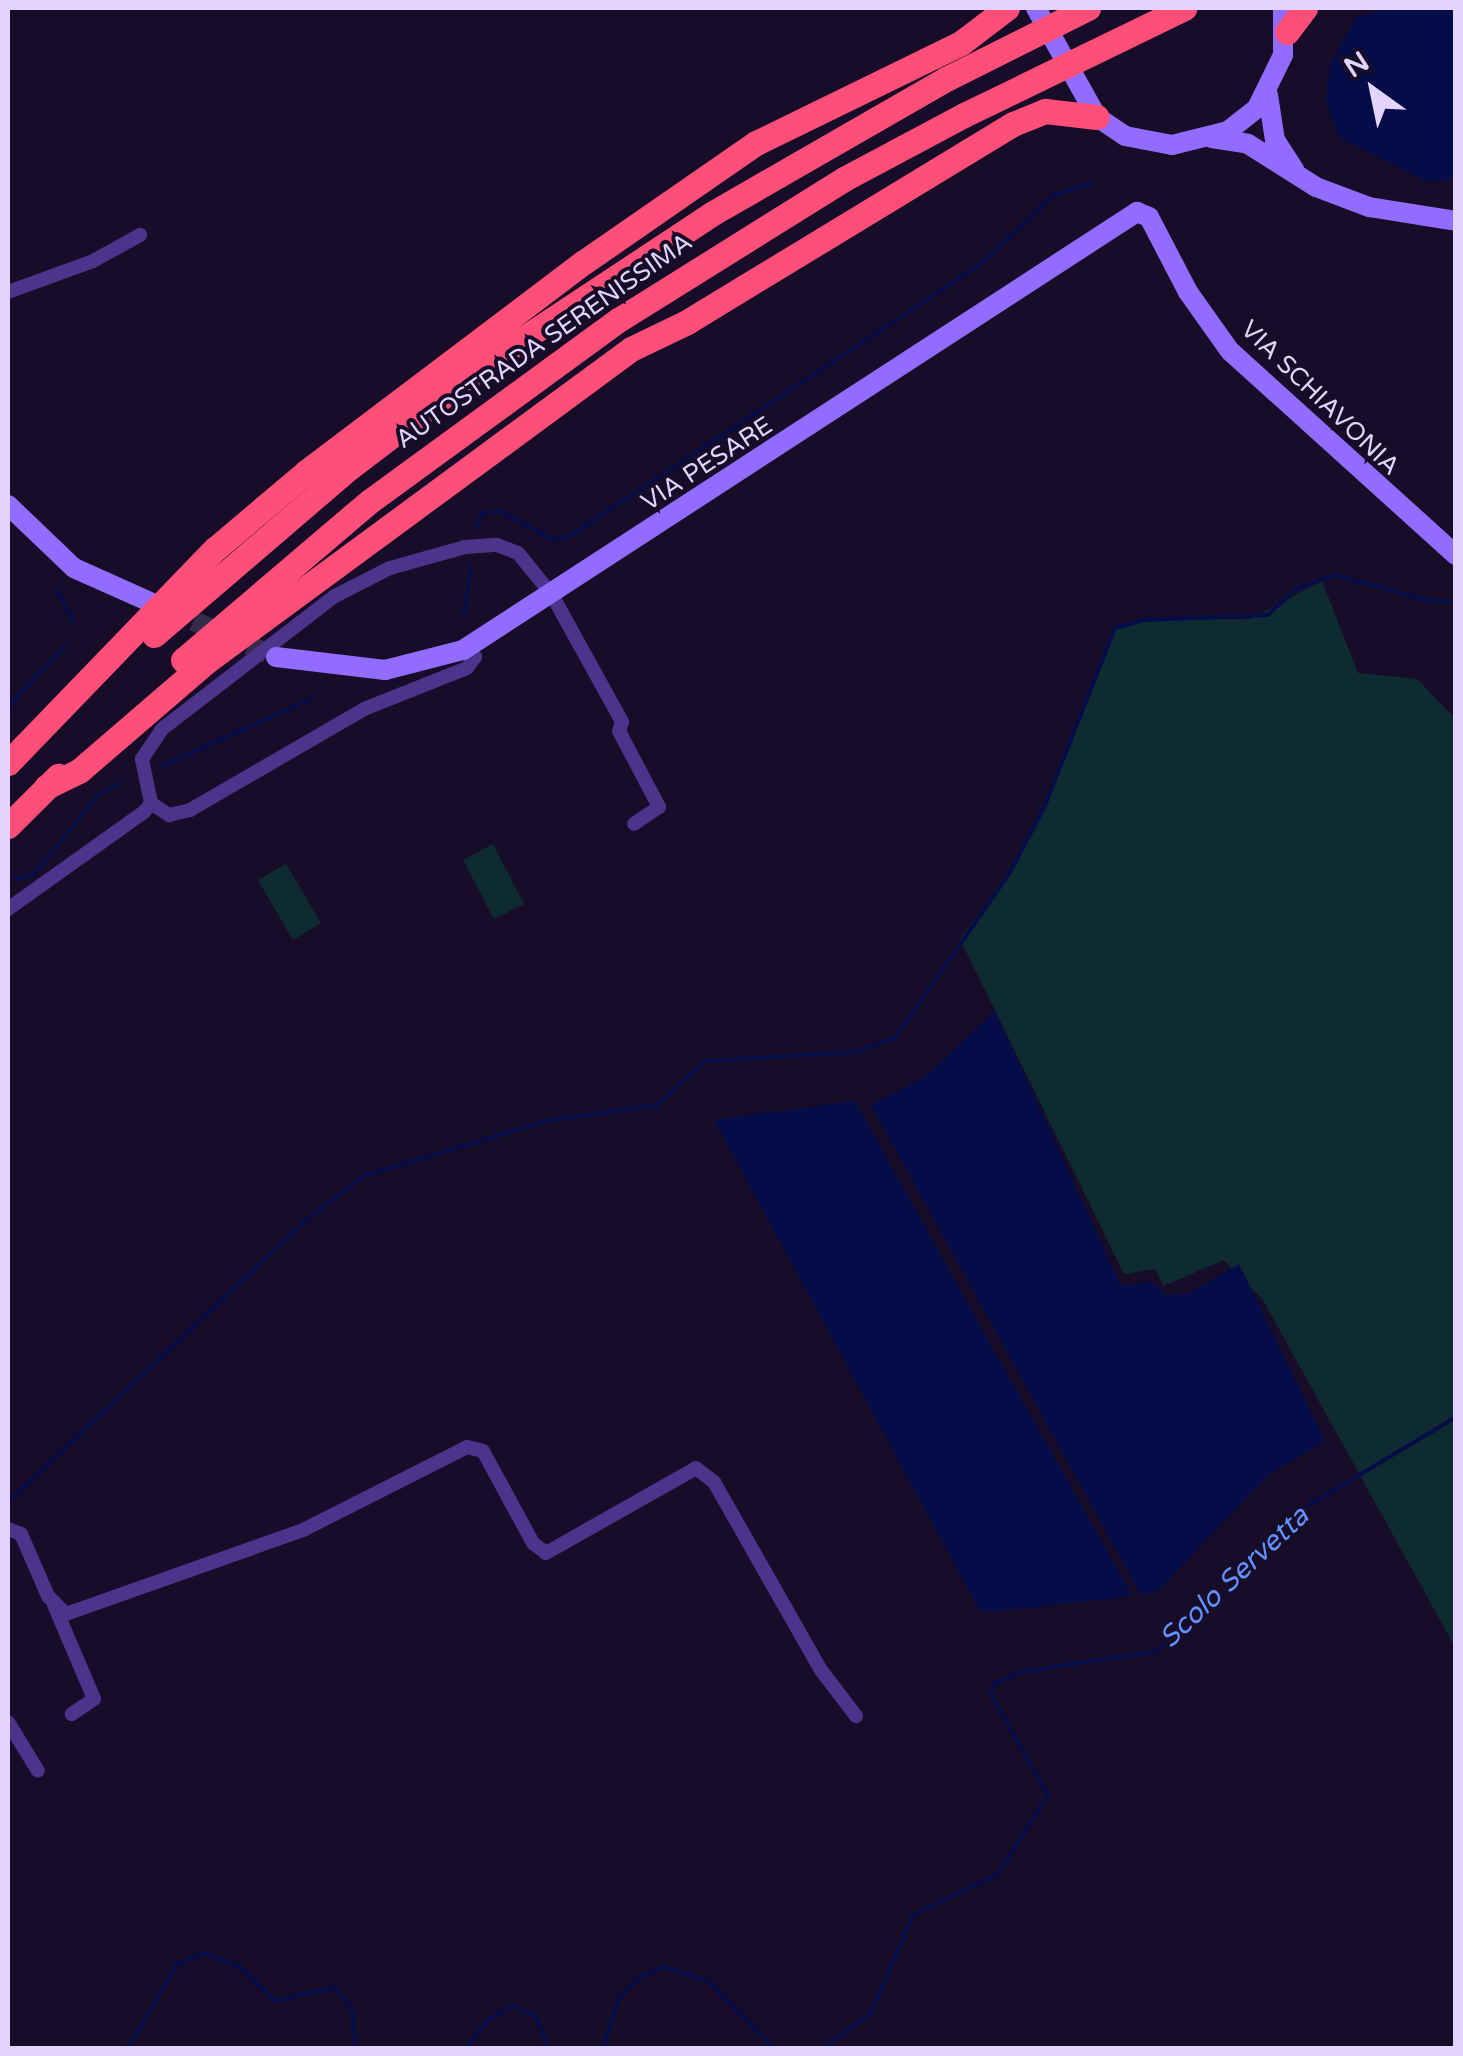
<!DOCTYPE html>
<style>
body{margin:0}
#map{position:relative;width:1463px;height:2056px;overflow:hidden;background:#180d28;font-family:"Varela Round",sans-serif}
div>[style]{position:absolute}
.green>*{inset:0;background:#0f2b32}
.water>*{inset:0;background:#050d49}
.stream>*{height:4px;margin:-2px;padding:0 2px;transform-origin:2px;border-radius:2px;background:#050d49}
.secondary-tunnel>*{height:20px;margin-top:-10px;transform-origin:0;background:repeating-linear-gradient(90deg,#362b48 0 20px,transparent 0 30px)}
.street>*{height:14px;margin:-7px;padding:0 7px;transform-origin:7px;border-radius:7px;background:#4c338b}
.secondary>*{height:20px;margin:-10px;padding:0 10px;transform-origin:10px;border-radius:10px;background:#926bff}
.highway>*{height:25px;margin:-12.5px;padding:0 12.5px;transform-origin:12.5px;border-radius:12.5px;background:#ff4f79}
.highway-bridge>*{height:25px;margin:-12.5px;padding:0 12.5px;transform-origin:12.5px;border-radius:12.5px;background:#ff4f79}
span{translate:-50% -50%;white-space:nowrap;text-align:center;line-height:1.15;-webkit-text-stroke:8px #180d28;paint-order:stroke}
.street-label{font-size:25px;color:#e3d4ff}
.water-label{font-size:28px;color:#6290ff;font-style:italic}
.frame{position:absolute;inset:0;border:10px solid #e3d4ff;pointer-events:none}
.north{position:absolute;left:1323px;top:40px;width:100px;height:100px;-webkit-text-stroke:8px #180d28;paint-order:stroke;rotate:327deg;font-size:28px;font-weight:700;line-height:40px;text-align:center;color:#e3d4ff}
.north::after{content:'';display:block;margin:auto;width:35px;height:45px;background:#e3d4ff;clip-path:polygon(50% 0,100% 100%,50% 72%,0 100%)}
</style>
<div id="map">
<div class="green">
<i style="clip-path:polygon(1322px 581px,1358px 673px,1417px 679px,1456px 719px,1455px 1647px,1263px 1300px,1224px 1260px,1163px 1286px,1155px 1269px,1124px 1274px,960px 939px,1009px 874px,1044px 808px,1115px 628px,1145px 620px,1251px 619px)"></i>
<i style="clip-path:polygon(493px 844px,524px 904px,494px 919px,463px 860px)"></i>
<i style="clip-path:polygon(286px 864px,321px 923px,293px 940px,258px 880px)"></i>
</div>
<div class="water">
<i style="clip-path:polygon(1392px 8px,1455px 8px,1455px 180px,1425px 181px,1339px 137px,1326px 102px,1331px 62px,1356px 17px)"></i>
<i style="clip-path:polygon(995px 1011px,1121px 1286px,1152px 1281px,1164px 1294px,1188px 1294px,1239px 1264px,1325px 1441px,1268px 1475px,1158px 1591px,1141px 1595px,871px 1105px,926px 1076px)"></i>
<i style="clip-path:polygon(855px 1101px,993px 1349px,1133px 1596px,981px 1613px,714px 1120px)"></i>
</div>
<div class="stream">
<i style="left:476px;top:526px;width:15px;rotate:-62deg"></i>
<i style="left:483px;top:513px;width:17px;rotate:-7deg"></i>
<i style="left:500px;top:511px;width:60px;rotate:28.7deg"></i>
<i style="left:553px;top:540px;width:17px;rotate:-13deg"></i>
<i style="left:570px;top:536px;width:494px;rotate:-33.5deg"></i>
<i style="left:982px;top:263px;width:99px;rotate:-43.4deg"></i>
<i style="left:1054px;top:195px;width:39px;rotate:-17deg"></i>
<i style="left:57px;top:590px;width:36px;rotate:62deg"></i>
<i style="left:464px;top:616px;width:50px;rotate:-82deg"></i>
<i style="left:8px;top:706px;width:83px;rotate:-46.5deg"></i>
<i style="left:162px;top:766px;width:166px;rotate:-24.2deg"></i>
<i style="left:16px;top:879px;width:17px;rotate:-13deg"></i>
<i style="left:33px;top:875px;width:103px;rotate:-50.9deg"></i>
<i style="left:98px;top:795px;width:23px;rotate:-29deg"></i>
<i style="left:8px;top:1502px;width:409px;rotate:-43.4deg"></i>
<i style="left:305px;top:1221px;width:73px;rotate:-37.8deg"></i>
<i style="left:363px;top:1176px;width:191px;rotate:-16.7deg"></i>
<i style="left:546px;top:1121px;width:112px;rotate:-8.2deg"></i>
<i style="left:657px;top:1105px;width:65px;rotate:-42.5deg"></i>
<i style="left:705px;top:1061px;width:151px;rotate:-3.4deg"></i>
<i style="left:856px;top:1052px;width:41px;rotate:-19.7deg"></i>
<i style="left:895px;top:1038px;width:200px;rotate:-55.2deg"></i>
<i style="left:1009px;top:874px;width:75px;rotate:-62.1deg"></i>
<i style="left:1044px;top:808px;width:193px;rotate:-68.5deg"></i>
<i style="left:1115px;top:628px;width:31px;rotate:-15deg"></i>
<i style="left:1145px;top:620px;width:123px;rotate:-2.3deg"></i>
<i style="left:1268px;top:615px;width:37px;rotate:-44deg"></i>
<i style="left:1295px;top:589px;width:43px;rotate:-18.9deg"></i>
<i style="left:1336px;top:575px;width:98px;rotate:15.5deg"></i>
<i style="left:1430px;top:601px;width:26px"></i>
<i style="left:128px;top:2048px;width:97px;rotate:-59.7deg"></i>
<i style="left:177px;top:1964px;width:29px;rotate:-22deg"></i>
<i style="left:204px;top:1953px;width:39px;rotate:21deg"></i>
<i style="left:240px;top:1967px;width:49px;rotate:44.2deg"></i>
<i style="left:275px;top:2001px;width:62px;rotate:-13.1deg"></i>
<i style="left:335px;top:1987px;width:27px;rotate:51deg"></i>
<i style="left:352px;top:2008px;width:40px;rotate:84.3deg"></i>
<i style="left:466px;top:2048px;width:34px;rotate:-52deg"></i>
<i style="left:487px;top:2021px;width:29px;rotate:-31deg"></i>
<i style="left:512px;top:2006px;width:26px;rotate:23deg"></i>
<i style="left:536px;top:2016px;width:34px;rotate:69deg"></i>
<i style="left:603px;top:2048px;width:52px;rotate:-72.3deg"></i>
<i style="left:619px;top:1998px;width:31px;rotate:-45deg"></i>
<i style="left:641px;top:1976px;width:25px;rotate:-21deg"></i>
<i style="left:664px;top:1967px;width:46px;rotate:17.7deg"></i>
<i style="left:708px;top:1981px;width:94px;rotate:45.4deg"></i>
<i style="left:823px;top:2048px;width:59px;rotate:-36.1deg"></i>
<i style="left:871px;top:2013px;width:107px;rotate:-66.8deg"></i>
<i style="left:913px;top:1915px;width:94px;rotate:-25.8deg"></i>
<i style="left:998px;top:1874px;width:93px;rotate:-57.7deg"></i>
<i style="left:1048px;top:1795px;width:115px;rotate:-119.7deg"></i>
<i style="left:991px;top:1695px;width:11px;rotate:-75deg"></i>
<i style="left:994px;top:1684px;width:29px;rotate:-25deg"></i>
<i style="left:1020px;top:1672px;width:139px;rotate:-8.7deg"></i>
<i style="left:1157px;top:1651px;width:67px;rotate:-39.6deg"></i>
<i style="left:1209px;top:1608px;width:132px;rotate:-47.1deg"></i>
<i style="left:1299px;top:1511px;width:183px;rotate:-30.9deg"></i>
</div>
<div class="secondary-tunnel">
<i style="left:166px;top:609px;width:120px;rotate:23.6deg"></i>
</div>
<div class="street">
<i style="left:8px;top:292px;width:90px;rotate:-20deg"></i>
<i style="left:93px;top:261px;width:54px;rotate:-29deg"></i>
<i style="left:151px;top:803px;width:22px;rotate:34deg"></i>
<i style="left:169px;top:815px;width:22px;rotate:-13deg"></i>
<i style="left:190px;top:810px;width:201px;rotate:-30.1deg"></i>
<i style="left:364px;top:709px;width:111px;rotate:-21.7deg"></i>
<i style="left:467px;top:668px;width:14px;rotate:-54deg"></i>
<i style="left:475px;top:657px;width:12px;rotate:-114deg"></i>
<i style="left:8px;top:909px;width:167px;rotate:-35.5deg"></i>
<i style="left:144px;top:812px;width:11px;rotate:-52deg"></i>
<i style="left:151px;top:803px;width:45px;rotate:-101.6deg"></i>
<i style="left:142px;top:759px;width:36px;rotate:-56deg"></i>
<i style="left:162px;top:729px;width:218px;rotate:-37.6deg"></i>
<i style="left:335px;top:596px;width:62px;rotate:-27deg"></i>
<i style="left:390px;top:568px;width:78px;rotate:-15.6deg"></i>
<i style="left:465px;top:547px;width:32px;rotate:-4deg"></i>
<i style="left:497px;top:545px;width:22px;rotate:21deg"></i>
<i style="left:518px;top:553px;width:54px;rotate:51deg"></i>
<i style="left:552px;top:595px;width:145px;rotate:61.1deg"></i>
<i style="left:622px;top:722px;width:9px;rotate:108deg"></i>
<i style="left:619px;top:731px;width:86px;rotate:62.2deg"></i>
<i style="left:659px;top:807px;width:30px;rotate:146deg"></i>
<i style="left:8px;top:1529px;width:14px;rotate:21deg"></i>
<i style="left:21px;top:1534px;width:68px;rotate:66.5deg"></i>
<i style="left:48px;top:1596px;width:25px;rotate:45deg"></i>
<i style="left:66px;top:1614px;width:251px;rotate:-19.5deg"></i>
<i style="left:303px;top:1530px;width:184px;rotate:-26.8deg"></i>
<i style="left:467px;top:1447px;width:16px;rotate:14deg"></i>
<i style="left:483px;top:1451px;width:105px;rotate:61.5deg"></i>
<i style="left:533px;top:1543px;width:16px;rotate:38deg"></i>
<i style="left:546px;top:1553px;width:172px;rotate:-29.5deg"></i>
<i style="left:696px;top:1468px;width:23px;rotate:38deg"></i>
<i style="left:714px;top:1482px;width:216px;rotate:60.4deg"></i>
<i style="left:821px;top:1670px;width:58px;rotate:52.7deg"></i>
<i style="left:54px;top:1605px;width:102px;rotate:66.9deg"></i>
<i style="left:94px;top:1699px;width:27px;rotate:146deg"></i>
<i style="left:8px;top:1722px;width:57px;rotate:58.5deg"></i>
</div>
<div class="secondary">
<i style="left:1036px;top:8px;width:125px;rotate:60.8deg"></i>
<i style="left:1097px;top:117px;width:34px;rotate:34deg"></i>
<i style="left:1125px;top:136px;width:48px;rotate:10.8deg"></i>
<i style="left:1172px;top:145px;width:58px;rotate:-14deg"></i>
<i style="left:1228px;top:131px;width:37px;rotate:-38deg"></i>
<i style="left:1257px;top:108px;width:59px;rotate:-63.9deg"></i>
<i style="left:1283px;top:55px;width:47px;rotate:-90deg"></i>
<i style="left:1268px;top:95px;width:46px;rotate:81.2deg"></i>
<i style="left:1275px;top:140px;width:35px;rotate:57deg"></i>
<i style="left:1212px;top:138px;width:36px;rotate:9deg"></i>
<i style="left:1248px;top:144px;width:80px;rotate:32.3deg"></i>
<i style="left:1316px;top:187px;width:57px;rotate:20.7deg"></i>
<i style="left:1369px;top:207px;width:88px;rotate:9.1deg"></i>
<i style="left:8px;top:505px;width:91px;rotate:43.7deg"></i>
<i style="left:74px;top:568px;width:83px;rotate:24.1deg"></i>
<i style="left:276px;top:657px;width:110px;rotate:6.8deg"></i>
<i style="left:385px;top:670px;width:81px;rotate:-14.4deg"></i>
<i style="left:463px;top:650px;width:804px;rotate:-33.02deg"></i>
<i style="left:1137px;top:212px;width:13px;rotate:23deg"></i>
<i style="left:1149px;top:217px;width:85px;rotate:62.5deg"></i>
<i style="left:1188px;top:292px;width:72px;rotate:54.6deg"></i>
<i style="left:1230px;top:351px;width:304px;rotate:42.1deg"></i>
</div>
<div class="highway">
<i style="left:1287px;top:32px;width:30px;rotate:-53deg"></i>
<i style="left:154px;top:635px;width:257px;rotate:-40.6deg"></i>
<i style="left:349px;top:468px;width:178px;rotate:-37.3deg"></i>
<i style="left:491px;top:360px;width:266px;rotate:-33.5deg"></i>
<i style="left:713px;top:213px;width:269px;rotate:-29.9deg"></i>
<i style="left:183px;top:660px;width:245px;rotate:-40.4deg"></i>
<i style="left:370px;top:501px;width:309px;rotate:-36.1deg"></i>
<i style="left:620px;top:319px;width:264px;rotate:-32deg"></i>
<i style="left:844px;top:179px;width:136px;rotate:-28.1deg"></i>
<i style="left:8px;top:763px;width:298px;rotate:-46deg"></i>
<i style="left:215px;top:549px;width:119px;rotate:-40.2deg"></i>
<i style="left:306px;top:472px;width:348px;rotate:-37.1deg"></i>
<i style="left:584px;top:262px;width:209px;rotate:-34.7deg"></i>
<i style="left:756px;top:143px;width:228px;rotate:-26deg"></i>
<i style="left:961px;top:43px;width:58px;rotate:-37.3deg"></i>
<i style="left:46px;top:787px;width:37px;rotate:-26deg"></i>
<i style="left:79px;top:771px;width:169px;rotate:-40.7deg"></i>
<i style="left:207px;top:661px;width:526px;rotate:-36.35deg"></i>
<i style="left:631px;top:349px;width:62px;rotate:-25.7deg"></i>
<i style="left:687px;top:322px;width:381px;rotate:-31.3deg"></i>
<i style="left:1013px;top:124px;width:35px;rotate:-22deg"></i>
<i style="left:1045px;top:111px;width:52px;rotate:6.6deg"></i>
<i style="left:8px;top:826px;width:71px;rotate:-45deg"></i>
</div>
<div class="highway-bridge">
<i style="left:946px;top:79px;width:159px;rotate:-26.6deg"></i>
<i style="left:964px;top:115px;width:245px;rotate:-25.9deg"></i>
</div>
<div class="street-label">
<span style="left:544px;top:341px;rotate:-35deg">AUTOSTRADA SERENISSIMA</span>
<span style="left:1320px;top:398px;rotate:44deg">VIA SCHIAVONIA</span>
<span style="left:707px;top:464px;rotate:-33deg">VIA PESARE</span>
</div>
<div class="water-label">
<span style="left:1234px;top:1577px;rotate:-43deg">Scolo Servetta</span>
</div>
<div class="frame"></div>
<div class="north">N</div>
</div>
